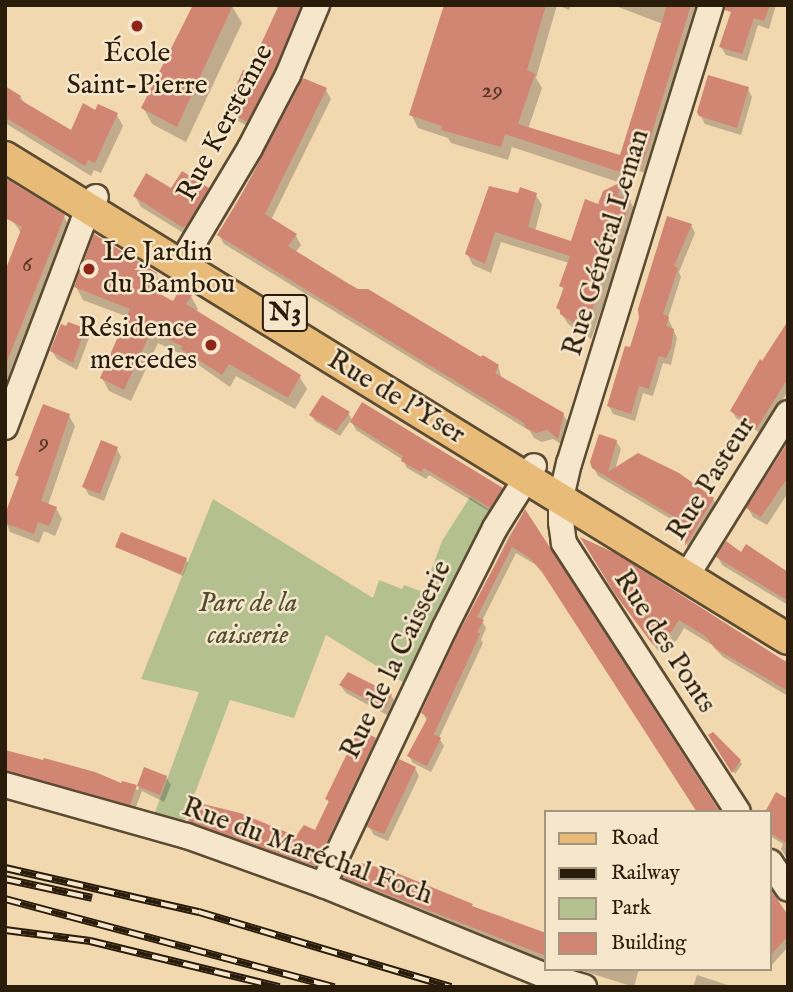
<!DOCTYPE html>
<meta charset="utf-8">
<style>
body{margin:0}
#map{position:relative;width:793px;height:992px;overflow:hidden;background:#f1d8af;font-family:"IM FELL English",serif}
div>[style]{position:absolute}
.green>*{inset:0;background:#b4c08f}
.shadow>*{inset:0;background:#0003}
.building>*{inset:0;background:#d18573}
.roads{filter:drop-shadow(2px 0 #5c4b33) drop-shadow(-2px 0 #5c4b33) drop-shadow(0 2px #5c4b33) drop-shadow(0 -2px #5c4b33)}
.minor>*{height:24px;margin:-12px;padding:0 12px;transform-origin:12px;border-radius:12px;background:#f6e6cb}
.major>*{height:30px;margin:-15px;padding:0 15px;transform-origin:15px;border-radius:15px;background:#e8bc78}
.rail>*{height:8px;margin-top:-4px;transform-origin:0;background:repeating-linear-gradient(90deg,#f6e6cb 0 16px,#2a1c0a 0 32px);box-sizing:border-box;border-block:2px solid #2a1c0a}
.dots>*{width:19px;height:19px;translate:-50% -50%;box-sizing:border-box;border:4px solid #f6e6cb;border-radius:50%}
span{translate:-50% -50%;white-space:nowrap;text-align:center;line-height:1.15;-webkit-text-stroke:5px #f6e6cb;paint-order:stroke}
.number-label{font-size:24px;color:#543624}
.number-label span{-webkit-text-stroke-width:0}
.shield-label span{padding:2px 5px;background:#f6e6cb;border:2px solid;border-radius:5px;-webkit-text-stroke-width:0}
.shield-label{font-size:26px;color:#2a1c0a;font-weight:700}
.poi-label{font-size:28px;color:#2a1c0a}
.left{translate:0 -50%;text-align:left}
.right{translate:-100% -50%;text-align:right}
.street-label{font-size:28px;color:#2a1c0a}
.park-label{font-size:28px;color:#534d32;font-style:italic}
.frame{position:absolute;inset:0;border:7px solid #2a1c0a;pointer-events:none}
.legend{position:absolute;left:544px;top:810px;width:228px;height:161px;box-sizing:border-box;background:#f6e6cb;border:2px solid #a4957e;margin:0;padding:9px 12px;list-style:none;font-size:21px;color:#2a1c0a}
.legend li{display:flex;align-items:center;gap:14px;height:35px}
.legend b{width:35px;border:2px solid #a4957e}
</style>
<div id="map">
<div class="green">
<i style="clip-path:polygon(470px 497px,493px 512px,474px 541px,406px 684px,326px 635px,294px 718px,230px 700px,183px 825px,154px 815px,199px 692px,141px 679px,213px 499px,373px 598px,379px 580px,402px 589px,404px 585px,423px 592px,442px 541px)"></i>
</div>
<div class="shadow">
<i style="clip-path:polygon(276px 5px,310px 5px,251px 128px,236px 120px,229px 106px,249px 74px,278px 9px)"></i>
<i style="clip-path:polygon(446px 5px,557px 5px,536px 78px,542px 88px,528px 129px,621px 157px,663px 24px,613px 5px,704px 5px,651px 174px,634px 170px,630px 186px,512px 147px,508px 160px,451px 143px,448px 138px,418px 128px,411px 114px)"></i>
<i style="clip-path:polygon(558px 5px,571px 5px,569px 10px)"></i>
<i style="clip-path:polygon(735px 5px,776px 5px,769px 29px,758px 25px,747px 61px,726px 55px,721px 47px)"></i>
<i style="clip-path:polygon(232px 6px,242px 23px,186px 142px,152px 124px,143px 107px)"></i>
<i style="clip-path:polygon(304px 80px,326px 90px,331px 99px,271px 220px,296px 236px,301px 245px,295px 253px,348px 286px,498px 366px,502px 379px,563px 414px,569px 424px,564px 446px,553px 439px,542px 442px,534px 438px,530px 431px,224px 244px,219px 235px)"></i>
<i style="clip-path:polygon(748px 89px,752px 97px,741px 135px,705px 124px,700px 115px)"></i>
<i style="clip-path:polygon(20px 96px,25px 104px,72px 133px,96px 112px,117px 115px,123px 126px,101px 173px,94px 170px,91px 176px,5px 123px)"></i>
<i style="clip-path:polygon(620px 185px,626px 195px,625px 199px,630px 201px,636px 212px,591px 339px,568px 324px,558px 308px,569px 263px,501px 242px,491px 273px,473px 265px,467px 254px,519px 195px,535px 194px,542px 205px,535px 231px,572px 243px,599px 206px)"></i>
<i style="clip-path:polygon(208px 189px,214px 200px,190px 237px,141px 207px,135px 196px)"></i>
<i style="clip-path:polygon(64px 217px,70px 226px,5px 393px,5px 274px,21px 233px,13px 221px)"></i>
<i style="clip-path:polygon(691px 225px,695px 233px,679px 272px,681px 277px,668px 318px,677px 338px,671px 365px,663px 363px,653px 396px,643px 393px,635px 421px,613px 414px,609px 406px,631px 349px)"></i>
<i style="clip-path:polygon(156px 274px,163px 287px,159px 295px,174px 303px,191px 296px,198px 309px,196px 312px,299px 376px,307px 389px,295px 409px,236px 376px,230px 387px,187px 357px,158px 343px,131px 401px,109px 391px,102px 378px,128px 317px,83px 300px,76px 287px)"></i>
<i style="clip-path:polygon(788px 321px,788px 391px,762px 434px,736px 418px,732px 411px)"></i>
<i style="clip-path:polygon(67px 329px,84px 330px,89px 338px,77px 370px,57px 359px,52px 351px)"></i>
<i style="clip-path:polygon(348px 413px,353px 421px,501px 489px,506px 497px,495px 515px,429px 475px,426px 479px,407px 468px,403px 460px,356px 430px,351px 420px,340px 436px,315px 421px,311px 415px)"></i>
<i style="clip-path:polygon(69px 416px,75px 426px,48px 505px,56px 508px,62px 519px,55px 536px,44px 531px,39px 543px,10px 532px,5px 519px,20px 480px,17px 475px)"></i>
<i style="clip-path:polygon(616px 441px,621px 449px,615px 470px,713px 499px,718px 507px,691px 552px,687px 546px,688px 529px,598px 476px,593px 467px)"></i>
<i style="clip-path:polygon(788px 443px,788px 493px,767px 525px,753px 517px,748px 508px)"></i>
<i style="clip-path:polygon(117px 449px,121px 457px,104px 501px,89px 495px,84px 487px)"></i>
<i style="clip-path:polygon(525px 512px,718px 812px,697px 812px,548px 579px,536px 565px,516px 553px,482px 621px,486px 628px,481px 640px,483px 643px,439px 738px,444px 746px,431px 772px,413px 763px,409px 756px,427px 721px,423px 713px,509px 536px)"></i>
<i style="clip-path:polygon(584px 541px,788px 665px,788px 696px,723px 657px,712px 645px,684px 628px,677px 640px,659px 652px,622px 603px)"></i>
<i style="clip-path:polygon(117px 547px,186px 559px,188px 563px,183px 576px)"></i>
<i style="clip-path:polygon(746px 547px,788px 572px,788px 605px,722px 565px,718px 557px,742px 554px)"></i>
<i style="clip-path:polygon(341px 686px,391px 695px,396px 703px,389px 716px,346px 693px)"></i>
<i style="clip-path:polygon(711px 736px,740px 761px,742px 764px,735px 774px)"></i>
<i style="clip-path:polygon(375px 739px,379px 747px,319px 873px,194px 828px,190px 821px,297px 838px,316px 832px,330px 804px,327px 799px)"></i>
<i style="clip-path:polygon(5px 752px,138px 790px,145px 769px,166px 777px,171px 785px,164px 802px,142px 791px,134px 812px,5px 776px)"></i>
<i style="clip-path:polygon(415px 768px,419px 776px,388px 841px,374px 835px,369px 827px)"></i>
<i style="clip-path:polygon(788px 801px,788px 860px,781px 849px,783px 844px,770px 836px,770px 812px)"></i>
<i style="clip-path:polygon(345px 877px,546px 935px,546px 960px,496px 944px,350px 885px)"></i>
<i style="clip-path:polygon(770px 892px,788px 919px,788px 947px,770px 967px)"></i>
<i style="clip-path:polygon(577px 969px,639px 969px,634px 987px)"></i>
<i style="clip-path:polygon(697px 975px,734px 987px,693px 987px)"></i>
</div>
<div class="building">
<i style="clip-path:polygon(193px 5px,233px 5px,177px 127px,141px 108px)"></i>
<i style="clip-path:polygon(279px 5px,301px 5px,275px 69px,247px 122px,230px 113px,232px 108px,227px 106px,243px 70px,248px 72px)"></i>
<i style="clip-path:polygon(444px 5px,546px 5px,527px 70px,535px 74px,518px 124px,620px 155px,667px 5px,691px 5px,643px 162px,627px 157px,623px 173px,505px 134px,501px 147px,441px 130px,442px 126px,409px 115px)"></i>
<i style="clip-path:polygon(725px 5px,770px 5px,764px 21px,754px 18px,742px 54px,719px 47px,731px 12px,725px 10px)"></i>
<i style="clip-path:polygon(708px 75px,749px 87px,737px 128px,699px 116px,697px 112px)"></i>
<i style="clip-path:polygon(303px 78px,327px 88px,265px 214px,297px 234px,288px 246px,349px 284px,358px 289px,368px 289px,481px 357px,483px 355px,499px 365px,495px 373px,564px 413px,558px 439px,547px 430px,536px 433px,526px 428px,524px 423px,217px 235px,245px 189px)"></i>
<i style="clip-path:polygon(5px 86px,21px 96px,19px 99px,71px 130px,83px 103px,95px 110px,98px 104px,118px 113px,95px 163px,88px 160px,85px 166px,8px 119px,5px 124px)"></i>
<i style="clip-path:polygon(182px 171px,209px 188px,186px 226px,182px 227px,133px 196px,146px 173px,171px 188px)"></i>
<i style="clip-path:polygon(5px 178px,65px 215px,6px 364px,5px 271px,22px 227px,5px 218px)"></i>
<i style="clip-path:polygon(621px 182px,618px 195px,631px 200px,585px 330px,560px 314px,560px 310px,556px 308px,564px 288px,559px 286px,570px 256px,495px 232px,485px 264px,465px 254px,489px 186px,518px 193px,520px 187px,537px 193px,528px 227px,571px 241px,585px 199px,598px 204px,603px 191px)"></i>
<i style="clip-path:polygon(667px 216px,692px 224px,674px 266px,678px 268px,663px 314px,669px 317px,666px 326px,674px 329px,671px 348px,666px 358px,659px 356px,649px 389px,639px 386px,631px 414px,607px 406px,625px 346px,630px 347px,639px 318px,638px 309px)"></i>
<i style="clip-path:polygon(94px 234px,157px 273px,149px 288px,173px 301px,181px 288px,192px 295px,186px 304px,301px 375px,288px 398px,229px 364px,222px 375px,181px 349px,182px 346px,151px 331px,124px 390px,100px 378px,130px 309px,74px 287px)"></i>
<i style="clip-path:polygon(788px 321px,788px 378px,757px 428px,730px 411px,760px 359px,762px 361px)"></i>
<i style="clip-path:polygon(68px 322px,85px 328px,73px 363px,50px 351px,61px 324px,66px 326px)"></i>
<i style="clip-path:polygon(322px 395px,350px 412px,336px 431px,309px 415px)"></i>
<i style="clip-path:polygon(362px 402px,503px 488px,490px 508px,424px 468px,421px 472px,401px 461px,403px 456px,350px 422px)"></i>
<i style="clip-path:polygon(43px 404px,70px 414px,41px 501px,57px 507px,49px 526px,38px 522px,34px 534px,5px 523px,5px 514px,19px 477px,15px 475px)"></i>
<i style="clip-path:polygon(599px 434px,617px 440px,608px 472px,638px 453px,679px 473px,714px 498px,685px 546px,686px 524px,592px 468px,590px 462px)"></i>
<i style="clip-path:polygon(101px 440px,118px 447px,100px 494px,82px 487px)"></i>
<i style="clip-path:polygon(788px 442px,788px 477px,761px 517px,746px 508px)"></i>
<i style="clip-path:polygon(525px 509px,549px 546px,720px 812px,697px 812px,542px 572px,530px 558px,512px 547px,477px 617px,484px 620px,477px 632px,480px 634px,434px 734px,441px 738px,427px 766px,407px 756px,428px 717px,421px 713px,457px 636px)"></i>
<i style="clip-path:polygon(121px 532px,187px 558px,181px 574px,115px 547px)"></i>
<i style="clip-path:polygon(580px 537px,617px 554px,788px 663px,788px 691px,716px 649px,705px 636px,679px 620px,672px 631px,653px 645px,615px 594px)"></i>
<i style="clip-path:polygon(726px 541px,741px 552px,746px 544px,788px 572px,788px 601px,716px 557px)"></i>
<i style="clip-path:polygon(348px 672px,392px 694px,385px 709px,339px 685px)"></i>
<i style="clip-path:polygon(359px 729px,376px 738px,315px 866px,188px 821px,195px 802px,240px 813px,296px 836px,304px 825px,315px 830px,329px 801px,325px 799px)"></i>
<i style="clip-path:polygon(713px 732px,741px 760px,732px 773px,708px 735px)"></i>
<i style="clip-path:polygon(5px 750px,43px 760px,44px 758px,95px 772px,121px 783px,122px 781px,137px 785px,130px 805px,5px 771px)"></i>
<i style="clip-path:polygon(399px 759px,416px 767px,384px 834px,367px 827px)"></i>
<i style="clip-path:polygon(144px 767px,167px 776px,160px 795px,137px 786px)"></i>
<i style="clip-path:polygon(776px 792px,788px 799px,788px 844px,770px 833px,770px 812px,765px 812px)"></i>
<i style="clip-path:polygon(361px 863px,392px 871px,473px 904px,472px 906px,546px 933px,546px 956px,343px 877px,348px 866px,358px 870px)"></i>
<i style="clip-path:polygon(770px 889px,788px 915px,788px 936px,770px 956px)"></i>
</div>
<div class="roads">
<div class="minor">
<i style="left:711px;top:5px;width:480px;rotate:107.2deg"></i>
<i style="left:569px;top:463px;width:36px;rotate:103deg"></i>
<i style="left:561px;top:498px;width:24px;rotate:90deg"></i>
<i style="left:561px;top:522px;width:21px;rotate:82deg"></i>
<i style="left:564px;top:543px;width:320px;rotate:57.1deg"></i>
<i style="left:180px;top:265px;width:136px;rotate:-59.1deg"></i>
<i style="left:250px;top:148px;width:82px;rotate:-62.5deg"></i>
<i style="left:288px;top:75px;width:76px;rotate:-67.5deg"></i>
<i style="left:5px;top:427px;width:219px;rotate:-69.2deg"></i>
<i style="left:83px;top:222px;width:28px;rotate:-63deg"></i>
<i style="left:686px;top:577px;width:193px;rotate:-58.1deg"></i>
<i style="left:5px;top:785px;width:189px;rotate:15.7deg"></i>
<i style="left:187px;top:836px;width:145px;rotate:19.8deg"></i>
<i style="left:323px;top:885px;width:239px;rotate:22.2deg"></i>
<i style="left:544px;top:975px;width:42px;rotate:16.7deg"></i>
<i style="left:770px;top:862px;width:32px;rotate:56deg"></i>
<i style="left:323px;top:885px;width:283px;rotate:-64.7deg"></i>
<i style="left:444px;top:629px;width:113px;rotate:-63.2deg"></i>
<i style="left:495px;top:528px;width:73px;rotate:-57.8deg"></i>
</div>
<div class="major">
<i style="left:5px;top:157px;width:919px;rotate:31.62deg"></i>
</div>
</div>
<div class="rail">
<i style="left:5px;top:868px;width:199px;rotate:12.8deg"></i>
<i style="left:199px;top:912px;width:263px;rotate:16.6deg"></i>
<i style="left:5px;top:879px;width:89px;rotate:12.3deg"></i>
<i style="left:5px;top:899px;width:341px;rotate:15deg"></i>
<i style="left:5px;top:930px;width:86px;rotate:7.4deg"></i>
<i style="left:90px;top:941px;width:195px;rotate:13.7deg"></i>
</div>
<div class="dots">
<i style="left:137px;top:26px;background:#8f2418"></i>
<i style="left:89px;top:269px;background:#8f2418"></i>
<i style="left:211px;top:345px;background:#8f2418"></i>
</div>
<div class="number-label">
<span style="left:492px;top:91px">29</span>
<span style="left:27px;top:265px">6</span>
<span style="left:44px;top:443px">9</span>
</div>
<div class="shield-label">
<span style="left:285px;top:313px">N3</span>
</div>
<div class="poi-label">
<span style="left:137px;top:70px">École<br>Saint-Pierre</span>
<span class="left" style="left:103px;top:269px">Le Jardin<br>du Bambou</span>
<span class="right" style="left:197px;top:345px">Résidence<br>mercedes</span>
</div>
<div class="street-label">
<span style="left:226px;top:123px;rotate:-62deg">Rue Kerstenne</span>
<span style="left:607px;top:243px;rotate:-73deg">Rue Général Leman</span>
<span style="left:396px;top:398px;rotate:31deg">Rue de l'Yser</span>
<span style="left:712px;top:479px;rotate:-58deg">Rue Pasteur</span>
<span style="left:664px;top:642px;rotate:57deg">Rue des Ponts</span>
<span style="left:397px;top:660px;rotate:-64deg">Rue de la Caisserie</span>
<span style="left:307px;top:852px;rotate:20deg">Rue du Maréchal Foch</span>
</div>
<div class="park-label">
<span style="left:248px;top:620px">Parc de la<br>caisserie</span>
</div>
<div class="frame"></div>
<ul class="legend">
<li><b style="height:9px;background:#e8bc78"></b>Road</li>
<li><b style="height:9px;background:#2a1c0a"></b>Railway</li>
<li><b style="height:19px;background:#b4c08f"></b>Park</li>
<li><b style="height:19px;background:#d18573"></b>Building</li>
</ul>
</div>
